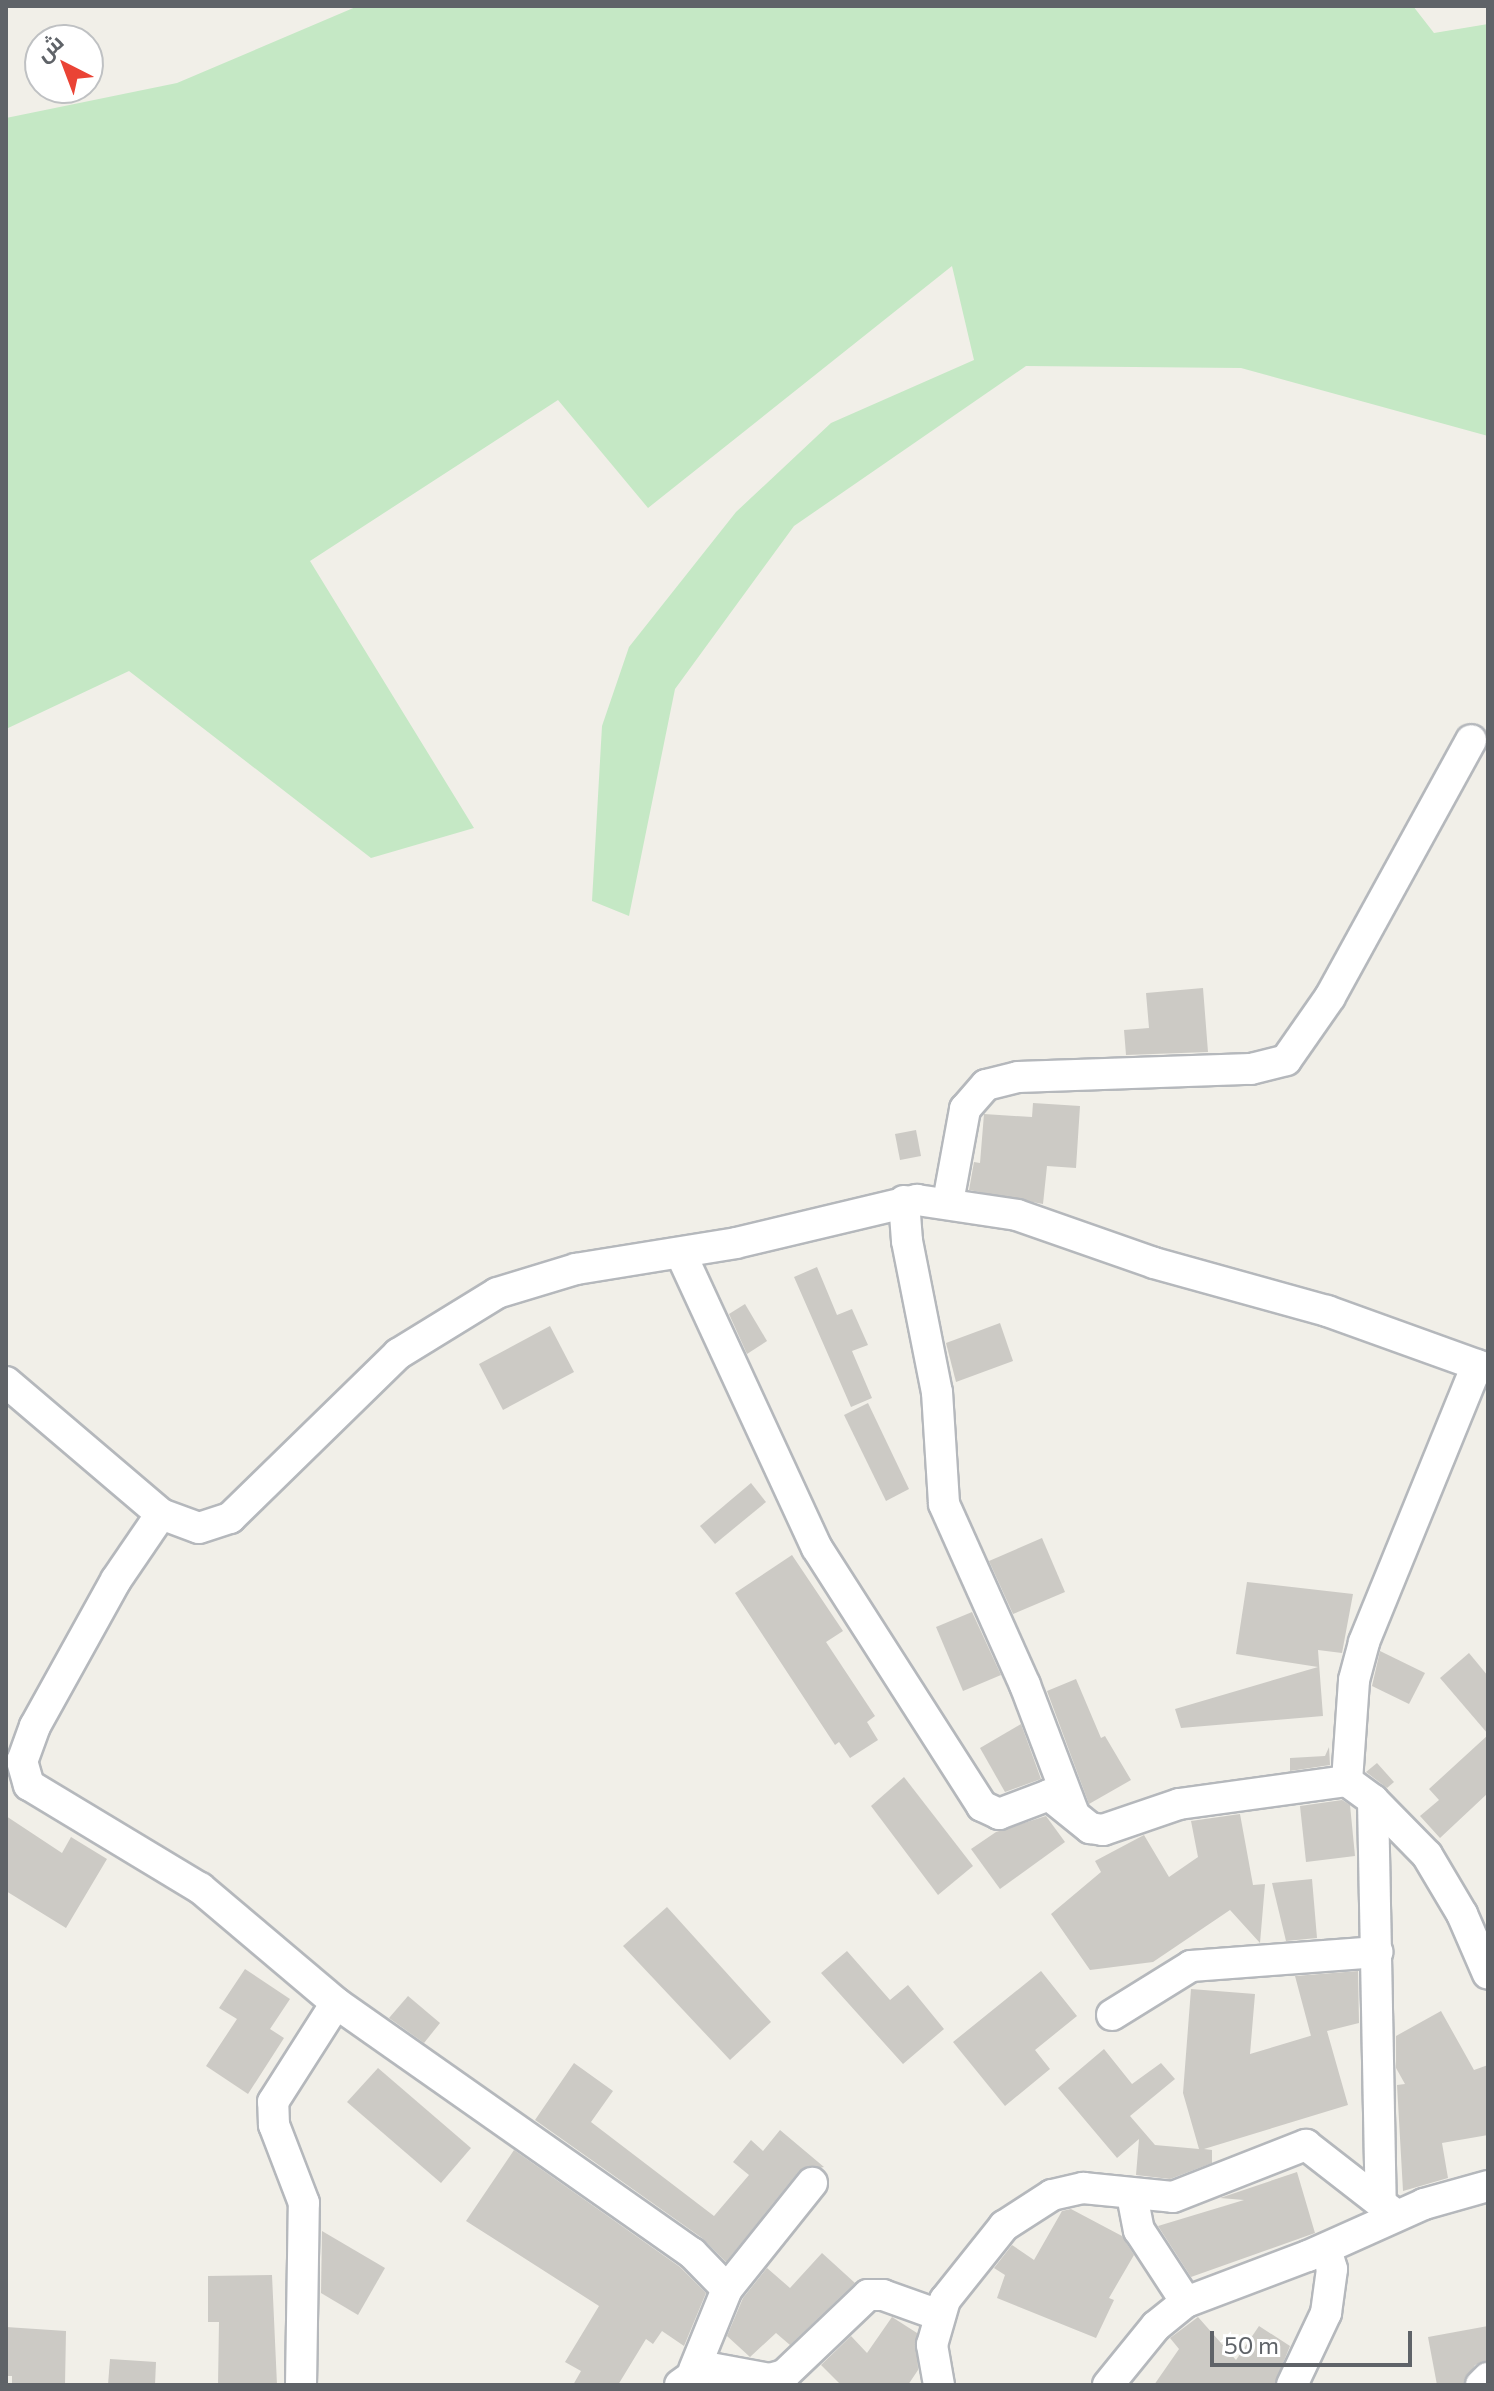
<!DOCTYPE html>
<meta charset="utf-8">
<style>
body{margin:0}
#map{position:relative;width:1494px;height:2391px;overflow:hidden;background:#f1efe8;font-family:Commissioner,Cairo,sans-serif}
div>[style]{position:absolute}
.green>*{inset:0;background:#c5e8c5}
.building>*{inset:0;background:#cccac5}
.roads{filter:drop-shadow(2px 0 #b5b8bc) drop-shadow(-2px 0 #b5b8bc) drop-shadow(0 2px #b5b8bc) drop-shadow(0 -2px #b5b8bc)}
.minor>*{height:30px;margin:-15px;padding:0 15px;transform-origin:15px;border-radius:15px;background:#fff}
span{translate:-50% -50%;white-space:nowrap;text-align:center;line-height:1.15;-webkit-text-stroke:6px #fff;paint-order:stroke}
.frame{position:absolute;inset:0;border:8px solid #5f6368;pointer-events:none}
.north{position:absolute;left:24px;top:24px;width:80px;height:80px;box-sizing:border-box;background:#fff;border:2px solid #bfc1c3;border-radius:50%;rotate:318deg;font-size:22px;font-weight:700;line-height:32px;text-align:center;color:#5f6368}
.north::after{content:'';display:block;margin:auto;width:28px;height:36px;background:#ea4335;clip-path:polygon(50% 0,100% 100%,50% 72%,0 100%)}
.scale{position:absolute;left:1210px;top:2331px;width:202px;height:36px;box-sizing:border-box;border:4px solid #5f6368;border-top:0;padding-left:10px;font-size:24px;line-height:28px;white-space:nowrap;color:#5f6368;-webkit-text-stroke:6px #fff;paint-order:stroke}
</style>
<div id="map">
<div class="green">
<i style="clip-path:polygon(358px 6px,1413px 6px,1434px 33px,1488px 24px,1488px 436px,1241px 368px,1026px 366px,794px 526px,675px 689px,629px 916px,592px 901px,602px 726px,629px 647px,736px 512px,831px 423px,974px 360px,952px 266px,648px 508px,558px 400px,310px 561px,474px 828px,371px 858px,129px 671px,6px 729px,6px 118px,177px 83px)"></i>
</div>
<div class="building">
<i style="clip-path:polygon(1203px 988px,1208px 1052px,1126px 1055px,1124px 1030px,1149px 1028px,1146px 993px)"></i>
<i style="clip-path:polygon(1033px 1103px,1080px 1106px,1076px 1168px,1047px 1166px,1043px 1204px,969px 1190px,974px 1162px,980px 1163px,984px 1114px,1032px 1117px)"></i>
<i style="clip-path:polygon(916px 1130px,921px 1156px,900px 1160px,895px 1134px)"></i>
<i style="clip-path:polygon(817px 1267px,837px 1315px,852px 1309px,868px 1345px,852px 1351px,872px 1398px,851px 1407px,794px 1277px)"></i>
<i style="clip-path:polygon(745px 1304px,767px 1341px,747px 1354px,729px 1314px)"></i>
<i style="clip-path:polygon(1000px 1323px,1013px 1361px,956px 1382px,946px 1343px)"></i>
<i style="clip-path:polygon(550px 1326px,574px 1372px,503px 1410px,479px 1364px)"></i>
<i style="clip-path:polygon(868px 1403px,909px 1489px,886px 1501px,844px 1415px)"></i>
<i style="clip-path:polygon(751px 1483px,766px 1502px,715px 1544px,700px 1526px)"></i>
<i style="clip-path:polygon(1042px 1538px,1065px 1592px,1013px 1614px,989px 1561px)"></i>
<i style="clip-path:polygon(792px 1555px,843px 1631px,826px 1642px,875px 1716px,867px 1722px,878px 1740px,850px 1758px,839px 1742px,835px 1745px,735px 1593px)"></i>
<i style="clip-path:polygon(1247px 1582px,1353px 1594px,1342px 1653px,1318px 1650px,1323px 1716px,1181px 1728px,1175px 1709px,1318px 1667px,1236px 1654px)"></i>
<i style="clip-path:polygon(972px 1612px,1001px 1675px,963px 1691px,936px 1627px)"></i>
<i style="clip-path:polygon(1380px 1651px,1425px 1673px,1409px 1704px,1372px 1686px)"></i>
<i style="clip-path:polygon(1469px 1653px,1488px 1676px,1488px 1734px,1440px 1678px)"></i>
<i style="clip-path:polygon(1076px 1679px,1101px 1738px,1105px 1736px,1131px 1780px,1089px 1804px,1047px 1691px)"></i>
<i style="clip-path:polygon(1021px 1724px,1041px 1779px,1005px 1792px,980px 1748px)"></i>
<i style="clip-path:polygon(1488px 1735px,1488px 1793px,1440px 1838px,1420px 1816px,1439px 1800px,1429px 1789px)"></i>
<i style="clip-path:polygon(1329px 1747px,1330px 1765px,1290px 1771px,1290px 1758px,1325px 1756px)"></i>
<i style="clip-path:polygon(1377px 1763px,1394px 1782px,1387px 1788px,1366px 1772px)"></i>
<i style="clip-path:polygon(904px 1777px,973px 1866px,938px 1895px,871px 1806px)"></i>
<i style="clip-path:polygon(1342px 1800px,1350px 1805px,1355px 1856px,1306px 1862px,1300px 1806px)"></i>
<i style="clip-path:polygon(1240px 1814px,1253px 1885px,1265px 1884px,1260px 1943px,1230px 1910px,1153px 1962px,1090px 1970px,1051px 1914px,1101px 1872px,1095px 1861px,1144px 1835px,1169px 1877px,1198px 1857px,1191px 1821px)"></i>
<i style="clip-path:polygon(6px 1816px,62px 1853px,71px 1837px,107px 1859px,66px 1928px,6px 1891px)"></i>
<i style="clip-path:polygon(1046px 1816px,1065px 1842px,1000px 1889px,971px 1849px,996px 1832px)"></i>
<i style="clip-path:polygon(1312px 1879px,1317px 1938px,1286px 1941px,1272px 1883px)"></i>
<i style="clip-path:polygon(667px 1907px,771px 2022px,730px 2060px,623px 1946px)"></i>
<i style="clip-path:polygon(847px 1951px,890px 2000px,908px 1985px,944px 2029px,903px 2064px,821px 1973px)"></i>
<i style="clip-path:polygon(245px 1969px,290px 1999px,270px 2029px,284px 2038px,248px 2094px,206px 2066px,237px 2019px,219px 2008px)"></i>
<i style="clip-path:polygon(1041px 1971px,1077px 2016px,1035px 2050px,1050px 2069px,1005px 2106px,953px 2042px)"></i>
<i style="clip-path:polygon(1358px 1971px,1359px 2023px,1327px 2031px,1348px 2105px,1204px 2149px,1212px 2150px,1212px 2163px,1170px 2179px,1136px 2175px,1139px 2139px,1117px 2158px,1058px 2088px,1104px 2049px,1132px 2084px,1161px 2063px,1175px 2079px,1130px 2116px,1155px 2145px,1199px 2149px,1183px 2093px,1191px 1989px,1255px 1994px,1250px 2054px,1320px 2033px,1311px 2036px,1295px 1976px)"></i>
<i style="clip-path:polygon(408px 1996px,440px 2023px,424px 2043px,389px 2018px)"></i>
<i style="clip-path:polygon(1441px 2011px,1474px 2070px,1488px 2065px,1488px 2135px,1442px 2143px,1448px 2178px,1403px 2191px,1397px 2085px,1405px 2084px,1396px 2068px,1396px 2036px)"></i>
<i style="clip-path:polygon(574px 2063px,613px 2091px,591px 2122px,714px 2216px,749px 2175px,733px 2162px,751px 2140px,763px 2151px,780px 2130px,824px 2167px,799px 2171px,726px 2262px,702px 2238px,535px 2120px)"></i>
<i style="clip-path:polygon(378px 2068px,471px 2148px,441px 2183px,347px 2102px)"></i>
<i style="clip-path:polygon(514px 2150px,680px 2267px,706px 2293px,684px 2346px,662px 2331px,653px 2344px,646px 2339px,618px 2385px,573px 2385px,581px 2371px,565px 2362px,599px 2306px,466px 2221px)"></i>
<i style="clip-path:polygon(1297px 2172px,1315px 2233px,1191px 2277px,1158px 2226px,1244px 2200px,1220px 2198px)"></i>
<i style="clip-path:polygon(1071px 2209px,1122px 2236px,1134px 2255px,1109px 2298px,1114px 2300px,1096px 2338px,997px 2298px,1005px 2275px,994px 2268px,1012px 2245px,1034px 2260px,1062px 2211px)"></i>
<i style="clip-path:polygon(322px 2231px,385px 2268px,358px 2315px,321px 2293px)"></i>
<i style="clip-path:polygon(822px 2253px,855px 2283px,790px 2345px,776px 2333px,750px 2357px,727px 2336px,743px 2298px,767px 2268px,790px 2288px)"></i>
<i style="clip-path:polygon(272px 2275px,277px 2385px,218px 2385px,219px 2322px,208px 2322px,208px 2276px)"></i>
<i style="clip-path:polygon(892px 2317px,917px 2333px,918px 2370px,908px 2385px,841px 2385px,821px 2365px,851px 2336px,867px 2353px)"></i>
<i style="clip-path:polygon(1198px 2317px,1236px 2360px,1259px 2326px,1290px 2346px,1274px 2385px,1154px 2385px,1179px 2349px,1170px 2338px)"></i>
<i style="clip-path:polygon(1488px 2326px,1488px 2361px,1475px 2365px,1464px 2385px,1437px 2385px,1428px 2337px)"></i>
<i style="clip-path:polygon(6px 2327px,66px 2331px,65px 2385px,12px 2385px,12px 2376px,6px 2376px)"></i>
<i style="clip-path:polygon(110px 2359px,156px 2362px,155px 2385px,108px 2385px)"></i>
</div>
<div class="roads">
<div class="minor">
<i style="left:904px;top:1201px;width:40px;rotate:85.7deg"></i>
<i style="left:907px;top:1241px;width:154px;rotate:78.8deg"></i>
<i style="left:937px;top:1392px;width:112px;rotate:86.4deg"></i>
<i style="left:944px;top:1504px;width:198px;rotate:65.9deg"></i>
<i style="left:1025px;top:1685px;width:138px;rotate:69.2deg"></i>
<i style="left:948px;top:1202px;width:95px;rotate:-79.6deg"></i>
<i style="left:965px;top:1109px;width:32px;rotate:-49deg"></i>
<i style="left:986px;top:1085px;width:33px;rotate:-14deg"></i>
<i style="left:1018px;top:1077px;width:233px;rotate:-2deg"></i>
<i style="left:1251px;top:1069px;width:36px;rotate:-14deg"></i>
<i style="left:1286px;top:1060px;width:77px;rotate:-55.1deg"></i>
<i style="left:1330px;top:997px;width:293px;rotate:-61.2deg"></i>
<i style="left:681px;top:1254px;width:324px;rotate:65.2deg"></i>
<i style="left:817px;top:1548px;width:306px;rotate:57.4deg"></i>
<i style="left:982px;top:1806px;width:19px;rotate:25deg"></i>
<i style="left:999px;top:1814px;width:53px;rotate:-20.8deg"></i>
<i style="left:1049px;top:1795px;width:53px;rotate:38.8deg"></i>
<i style="left:1090px;top:1828px;width:13px;rotate:9deg"></i>
<i style="left:1103px;top:1830px;width:80px;rotate:-18.9deg"></i>
<i style="left:1179px;top:1804px;width:170px;rotate:-7.8deg"></i>
<i style="left:1347px;top:1781px;width:32px;rotate:36deg"></i>
<i style="left:1373px;top:1800px;width:77px;rotate:45.5deg"></i>
<i style="left:1427px;top:1855px;width:69px;rotate:59.3deg"></i>
<i style="left:1462px;top:1914px;width:65px;rotate:66.6deg"></i>
<i style="left:6px;top:1382px;width:204px;rotate:40.4deg"></i>
<i style="left:161px;top:1514px;width:40px;rotate:20.2deg"></i>
<i style="left:199px;top:1528px;width:33px;rotate:-18deg"></i>
<i style="left:230px;top:1518px;width:235px;rotate:-44.3deg"></i>
<i style="left:398px;top:1354px;width:116px;rotate:-31.6deg"></i>
<i style="left:497px;top:1293px;width:83px;rotate:-16.9deg"></i>
<i style="left:576px;top:1269px;width:162px;rotate:-9.2deg"></i>
<i style="left:736px;top:1243px;width:186px;rotate:-13.4deg"></i>
<i style="left:917px;top:1200px;width:101px;rotate:8.5deg"></i>
<i style="left:1017px;top:1215px;width:145px;rotate:19.3deg"></i>
<i style="left:1154px;top:1263px;width:180px;rotate:15.5deg"></i>
<i style="left:1327px;top:1311px;width:171px;rotate:19.8deg"></i>
<i style="left:161px;top:1514px;width:80px;rotate:124.3deg"></i>
<i style="left:116px;top:1580px;width:167px;rotate:119deg"></i>
<i style="left:35px;top:1726px;width:37px;rotate:110deg"></i>
<i style="left:22px;top:1761px;width:25px;rotate:74deg"></i>
<i style="left:29px;top:1785px;width:200px;rotate:31.1deg"></i>
<i style="left:200px;top:1888px;width:178px;rotate:40.2deg"></i>
<i style="left:336px;top:2003px;width:435px;rotate:35.1deg"></i>
<i style="left:692px;top:2253px;width:50px;rotate:45.8deg"></i>
<i style="left:1347px;top:1781px;width:101px;rotate:-86deg"></i>
<i style="left:1354px;top:1680px;width:39px;rotate:-75deg"></i>
<i style="left:1364px;top:1642px;width:299px;rotate:-67.8deg"></i>
<i style="left:1373px;top:1800px;width:402px;rotate:88.9deg"></i>
<i style="left:1112px;top:2015px;width:93px;rotate:-31.8deg"></i>
<i style="left:1191px;top:1966px;width:187px;rotate:-4.3deg"></i>
<i style="left:1132px;top:2195px;width:36px;rotate:79deg"></i>
<i style="left:1139px;top:2230px;width:86px;rotate:56.9deg"></i>
<i style="left:694px;top:2370px;width:87px;rotate:-67.8deg"></i>
<i style="left:727px;top:2289px;width:136px;rotate:-51.3deg"></i>
<i style="left:301px;top:2385px;width:182px;rotate:-89.1deg"></i>
<i style="left:304px;top:2203px;width:84px;rotate:-111deg"></i>
<i style="left:274px;top:2125px;width:23px;rotate:-92deg"></i>
<i style="left:273px;top:2102px;width:117px;rotate:-57.5deg"></i>
<i style="left:680px;top:2385px;width:31px;rotate:-36deg"></i>
<i style="left:705px;top:2367px;width:66px;rotate:10.5deg"></i>
<i style="left:770px;top:2379px;width:15px;rotate:-16deg"></i>
<i style="left:784px;top:2375px;width:116px;rotate:-43.6deg"></i>
<i style="left:868px;top:2295px;width:15px"></i>
<i style="left:883px;top:2295px;width:59px;rotate:19.7deg"></i>
<i style="left:939px;top:2385px;width:41px;rotate:-99.9deg"></i>
<i style="left:932px;top:2345px;width:47px;rotate:-73.9deg"></i>
<i style="left:945px;top:2300px;width:95px;rotate:-51.4deg"></i>
<i style="left:1004px;top:2226px;width:57px;rotate:-32.9deg"></i>
<i style="left:1052px;top:2195px;width:32px;rotate:-13deg"></i>
<i style="left:1083px;top:2188px;width:90px;rotate:5.7deg"></i>
<i style="left:1173px;top:2197px;width:143px;rotate:-21.4deg"></i>
<i style="left:1306px;top:2145px;width:114px;rotate:37.9deg"></i>
<i style="left:1108px;top:2385px;width:76px;rotate:-50.9deg"></i>
<i style="left:1156px;top:2326px;width:38px;rotate:-39deg"></i>
<i style="left:1186px;top:2302px;width:130px;rotate:-20.7deg"></i>
<i style="left:1308px;top:2256px;width:127px;rotate:-24.1deg"></i>
<i style="left:1424px;top:2204px;width:66px;rotate:-15.7deg"></i>
<i style="left:1292px;top:2385px;width:80px;rotate:-64.7deg"></i>
<i style="left:1326px;top:2313px;width:44px;rotate:-82.2deg"></i>
<i style="left:1332px;top:2269px;width:21px;rotate:-107deg"></i>
<i style="left:1481px;top:2385px;width:10px;rotate:-45deg"></i>
</div>
</div>
<div class="frame"></div>
<div class="north">ش</div>
<div class="scale">50 m</div>
</div>
